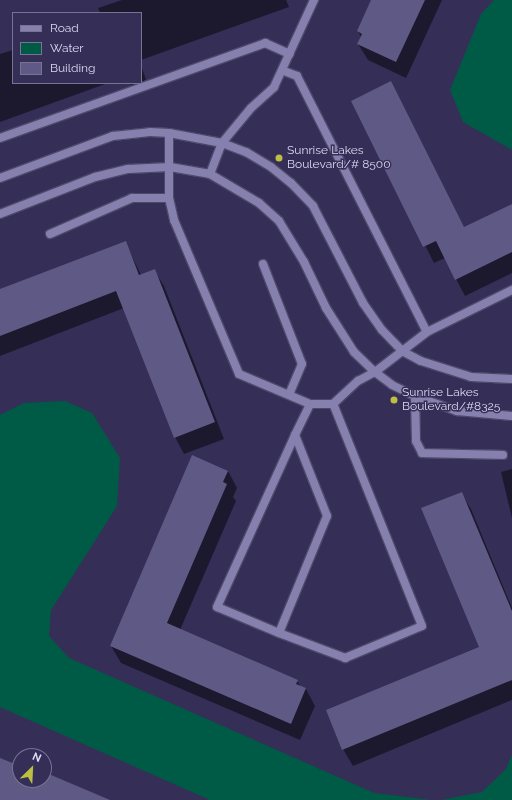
<!DOCTYPE html>
<style>
body{margin:0}
#map{position:relative;width:512px;height:800px;overflow:hidden;background:#352e57;font-family:Raleway,sans-serif}
div>[style]{position:absolute}
.water>*{inset:0;background:#005b46}
.shadow>*{inset:0;background:#0007}
.building>*{inset:0;background:#5f5985}
.roads{filter:drop-shadow(1px 0 #4f486b) drop-shadow(-1px 0 #4f486b) drop-shadow(0 1px #4f486b) drop-shadow(0 -1px #4f486b)}
.service>*{height:8px;margin:-4px;padding:0 4px;transform-origin:4px;border-radius:4px;background:#8680af}
.tertiary>*{height:8px;margin:-4px;padding:0 4px;transform-origin:4px;border-radius:4px;background:#8680af}
.dots>*{width:11px;height:11px;translate:-50% -50%;box-sizing:border-box;border:2px solid #352e57;border-radius:50%}
span{translate:-50% -50%;white-space:nowrap;text-align:center;line-height:1.15;-webkit-text-stroke:3px #352e57;paint-order:stroke}
.poi-label{font-size:12px;color:#dcd9f3}
.left{translate:0 -50%;text-align:left}
.legend{position:absolute;left:12px;top:12px;width:130px;height:72px;box-sizing:border-box;background:#352e57;border:1px solid #787295;margin:0;padding:5px 7px;list-style:none;font-size:12px;color:#dcd9f3}
.legend li{display:flex;align-items:center;gap:8px;height:20px}
.legend b{width:20px;border:1px solid #787295}
.north{position:absolute;left:12px;top:748px;width:40px;height:40px;box-sizing:border-box;background:#352e57;border:1px solid #787295;border-radius:50%;rotate:24deg;font-size:11px;font-weight:700;line-height:16px;text-align:center;color:#dcd9f3}
.north::after{content:'';display:block;margin:auto;width:14px;height:18px;background:#bdbf43;clip-path:polygon(50% 0,100% 100%,50% 72%,0 100%)}
</style>
<div id="map">
<div class="water">
<i style="clip-path:polygon(494px 0,512px 0,512px 150px,463px 122px,450px 90px,481px 14px)"></i>
<i style="clip-path:polygon(65px 401px,92px 413px,120px 458px,117px 506px,51px 610px,49px 636px,69px 658px,374px 793px,431px 800px,210px 800px,0 707px,0 415px,24px 403px)"></i>
<i style="clip-path:polygon(512px 755px,512px 800px,441px 800px,482px 792px,506px 769px)"></i>
</div>
<div class="shadow">
<i style="clip-path:polygon(122px 0,286px 0,289px 7px,141px 60px,141px 13px,100px 13px,98px 8px)"></i>
<i style="clip-path:polygon(372px 0,442px 0,406px 78px,368px 60px,358px 44px,361px 37px,358px 31px)"></i>
<i style="clip-path:polygon(13px 50px,13px 83px,108px 83px,0 122px,0 54px)"></i>
<i style="clip-path:polygon(141px 65px,146px 80px,141px 82px)"></i>
<i style="clip-path:polygon(391px 82px,464px 228px,512px 205px,512px 273px,465px 296px,445px 258px,434px 263px,352px 101px)"></i>
<i style="clip-path:polygon(129px 83px,137px 83px,131px 85px)"></i>
<i style="clip-path:polygon(125px 242px,141px 275px,154px 270px,164px 286px,224px 439px,184px 454px,175px 437px,124px 308px,0 356px,0 291px)"></i>
<i style="clip-path:polygon(512px 469px,512px 518px,501px 472px)"></i>
<i style="clip-path:polygon(228px 471px,237px 488px,233px 497px,236px 501px,180px 630px,297px 681px,301px 687px,306px 689px,315px 706px,300px 740px,121px 663px,111px 646px)"></i>
<i style="clip-path:polygon(461px 493px,471px 509px,512px 608px,512px 700px,353px 766px,343px 749px,480px 647px)"></i>
</div>
<div class="building">
<i style="clip-path:polygon(371px 0,425px 0,396px 62px,357px 44px,362px 34px,357px 31px)"></i>
<i style="clip-path:polygon(391px 81px,464px 227px,512px 204px,512px 252px,455px 280px,436px 241px,423px 247px,351px 101px)"></i>
<i style="clip-path:polygon(126px 241px,139px 275px,155px 269px,215px 422px,174px 438px,116px 291px,0 336px,0 289px)"></i>
<i style="clip-path:polygon(192px 455px,228px 471px,223px 482px,227px 484px,167px 623px,298px 680px,296px 684px,306px 688px,291px 724px,110px 646px)"></i>
<i style="clip-path:polygon(462px 492px,512px 611px,512px 680px,342px 750px,326px 710px,479px 647px,421px 508px)"></i>
<i style="clip-path:polygon(0 758px,20px 766px,20px 780px,44px 780px,44px 772px,110px 800px,0 800px)"></i>
</div>
<div class="roads">
<div class="service">
<i style="left:284px;top:71px;width:14px;rotate:21deg"></i>
<i style="left:297px;top:76px;width:287px;rotate:63.1deg"></i>
<i style="left:427px;top:332px;width:95px;rotate:-26.3deg"></i>
<i style="left:0;top:138px;width:282px;rotate:-19.7deg"></i>
<i style="left:265px;top:43px;width:27px;rotate:24deg"></i>
<i style="left:210px;top:174px;width:33px;rotate:-69deg"></i>
<i style="left:222px;top:143px;width:45px;rotate:-50.4deg"></i>
<i style="left:251px;top:108px;width:31px;rotate:-42deg"></i>
<i style="left:274px;top:87px;width:96px;rotate:-65.3deg"></i>
<i style="left:169px;top:198px;width:23px;rotate:77deg"></i>
<i style="left:174px;top:220px;width:167px;rotate:67.1deg"></i>
<i style="left:239px;top:374px;width:77px;rotate:22.9deg"></i>
<i style="left:310px;top:404px;width:23px"></i>
<i style="left:333px;top:404px;width:34px;rotate:-43deg"></i>
<i style="left:358px;top:381px;width:19px;rotate:-28deg"></i>
<i style="left:375px;top:372px;width:66px;rotate:-37.6deg"></i>
<i style="left:50px;top:234px;width:90px;rotate:-23.7deg"></i>
<i style="left:132px;top:198px;width:37px"></i>
<i style="left:169px;top:198px;width:65px;rotate:-90deg"></i>
<i style="left:263px;top:264px;width:107px;rotate:68.7deg"></i>
<i style="left:302px;top:364px;width:33px;rotate:113deg"></i>
<i style="left:415px;top:396px;width:45px;rotate:88.7deg"></i>
<i style="left:416px;top:441px;width:13px;rotate:63deg"></i>
<i style="left:422px;top:453px;width:81px;rotate:1.4deg"></i>
<i style="left:295px;top:435px;width:87px;rotate:68.4deg"></i>
<i style="left:327px;top:516px;width:126px;rotate:112.3deg"></i>
<i style="left:279px;top:633px;width:67px;rotate:-157.2deg"></i>
<i style="left:217px;top:607px;width:189px;rotate:-65.6deg"></i>
<i style="left:295px;top:435px;width:34px;rotate:-64deg"></i>
<i style="left:279px;top:633px;width:71px;rotate:20.7deg"></i>
<i style="left:345px;top:658px;width:83px;rotate:-22.6deg"></i>
<i style="left:422px;top:626px;width:239px;rotate:-111.8deg"></i>
</div>
<div class="tertiary">
<i style="left:0;top:178px;width:121px;rotate:-20.4deg"></i>
<i style="left:113px;top:136px;width:37px;rotate:-6deg"></i>
<i style="left:150px;top:132px;width:19px;rotate:3deg"></i>
<i style="left:169px;top:133px;width:54px;rotate:10.7deg"></i>
<i style="left:222px;top:143px;width:26px;rotate:21deg"></i>
<i style="left:246px;top:152px;width:29px;rotate:31deg"></i>
<i style="left:271px;top:167px;width:26px;rotate:39deg"></i>
<i style="left:291px;top:183px;width:32px;rotate:46deg"></i>
<i style="left:313px;top:206px;width:109px;rotate:62.7deg"></i>
<i style="left:363px;top:303px;width:33px;rotate:55deg"></i>
<i style="left:382px;top:330px;width:29px;rotate:46deg"></i>
<i style="left:402px;top:351px;width:21px;rotate:28deg"></i>
<i style="left:421px;top:361px;width:52px;rotate:17.7deg"></i>
<i style="left:471px;top:377px;width:41px;rotate:2.8deg"></i>
<i style="left:0;top:214px;width:102px;rotate:-21.3deg"></i>
<i style="left:95px;top:177px;width:34px;rotate:-14deg"></i>
<i style="left:128px;top:169px;width:42px;rotate:-2.7deg"></i>
<i style="left:170px;top:167px;width:41px;rotate:9.9deg"></i>
<i style="left:210px;top:174px;width:57px;rotate:30.6deg"></i>
<i style="left:259px;top:203px;width:27px;rotate:42deg"></i>
<i style="left:279px;top:221px;width:48px;rotate:58.6deg"></i>
<i style="left:304px;top:262px;width:51px;rotate:64.4deg"></i>
<i style="left:326px;top:308px;width:52px;rotate:57.5deg"></i>
<i style="left:354px;top:352px;width:29px;rotate:44deg"></i>
<i style="left:375px;top:372px;width:21px;rotate:37deg"></i>
<i style="left:392px;top:385px;width:25px;rotate:26deg"></i>
<i style="left:415px;top:396px;width:45px;rotate:19.7deg"></i>
<i style="left:457px;top:411px;width:55px;rotate:5.2deg"></i>
</div>
</div>
<div class="dots">
<i style="left:279px;top:158px;background:#bdbf43"></i>
<i style="left:394px;top:400px;background:#bdbf43"></i>
</div>
<div class="poi-label">
<span class="left" style="left:287px;top:158px">Sunrise Lakes<br>Boulevard/# 8500</span>
<span class="left" style="left:402px;top:400px">Sunrise Lakes<br>Boulevard/#8325</span>
</div>
<ul class="legend">
<li><b style="height:5px;background:#8680af"></b>Road</li>
<li><b style="height:11px;background:#005b46"></b>Water</li>
<li><b style="height:11px;background:#5f5985"></b>Building</li>
</ul>
<div class="north">N</div>
</div>
